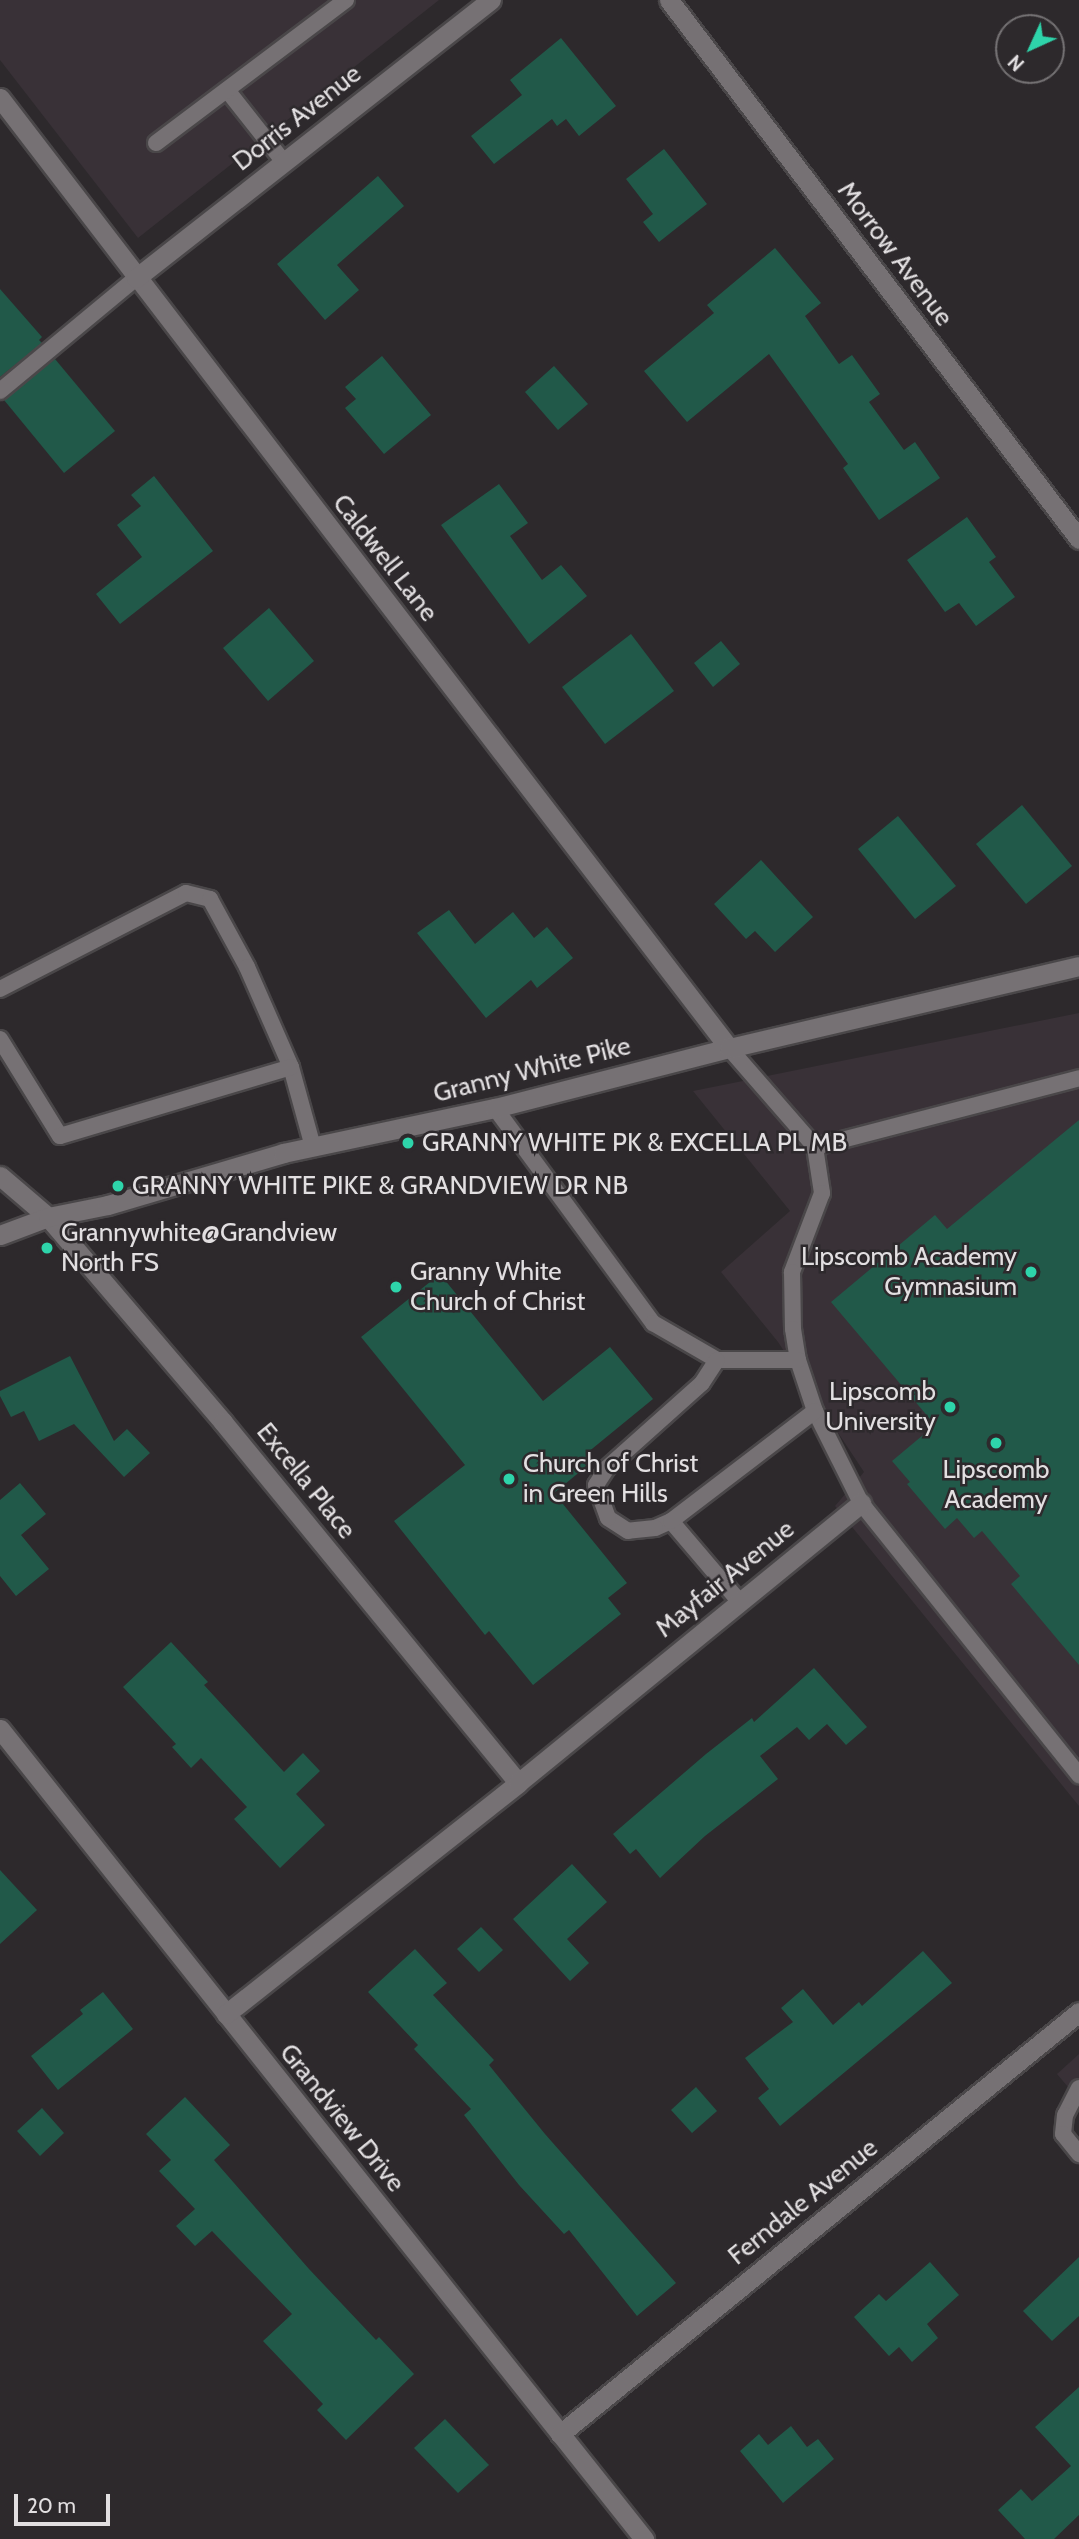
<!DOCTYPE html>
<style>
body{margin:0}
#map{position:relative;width:1079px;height:2539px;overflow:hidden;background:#2d292c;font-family:Cabin,sans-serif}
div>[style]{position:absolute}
.built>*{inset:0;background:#393137}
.building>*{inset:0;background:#215949}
.roads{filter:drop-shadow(2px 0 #4a4749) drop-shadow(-2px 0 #4a4749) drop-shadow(0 2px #4a4749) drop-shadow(0 -2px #4a4749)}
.service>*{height:16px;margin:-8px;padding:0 8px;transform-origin:8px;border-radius:8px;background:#767174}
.minor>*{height:19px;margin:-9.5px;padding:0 9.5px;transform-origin:9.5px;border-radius:9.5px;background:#767174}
.secondary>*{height:19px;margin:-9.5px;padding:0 9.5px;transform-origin:9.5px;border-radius:9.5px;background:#767174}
.dots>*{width:19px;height:19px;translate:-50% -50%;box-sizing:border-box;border:4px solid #2d292c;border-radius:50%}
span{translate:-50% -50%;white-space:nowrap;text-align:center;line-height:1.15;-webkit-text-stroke:5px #2d292c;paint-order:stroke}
.street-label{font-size:26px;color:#e2dfe1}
.poi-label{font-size:26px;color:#e2dfe1}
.left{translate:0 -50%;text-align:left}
.right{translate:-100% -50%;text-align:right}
.north{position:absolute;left:995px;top:14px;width:70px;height:70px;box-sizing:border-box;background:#2d292c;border:2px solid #757274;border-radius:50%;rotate:225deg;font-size:19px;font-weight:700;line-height:28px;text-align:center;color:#e2dfe1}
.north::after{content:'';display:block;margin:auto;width:24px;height:32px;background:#2ed4aa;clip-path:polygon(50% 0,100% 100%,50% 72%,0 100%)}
.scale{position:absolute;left:14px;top:2494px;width:96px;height:32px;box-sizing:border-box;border:4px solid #e2dfe1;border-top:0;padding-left:9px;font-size:21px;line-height:24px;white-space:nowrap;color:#e2dfe1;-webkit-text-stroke:5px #2d292c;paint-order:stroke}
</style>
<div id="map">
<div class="built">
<i style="clip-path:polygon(0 0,439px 0,138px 238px,0 60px)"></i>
<i style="clip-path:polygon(1079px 1013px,1079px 1806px,835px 1506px,864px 1472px,778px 1342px,721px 1272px,790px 1211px,693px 1091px)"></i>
<i style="clip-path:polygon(1079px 2054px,1079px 2100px,1057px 2074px)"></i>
</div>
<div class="building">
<i style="clip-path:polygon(561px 38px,616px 106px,579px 136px,566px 119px,557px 126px,552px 119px,494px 164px,471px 136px,522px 95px,510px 80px)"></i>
<i style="clip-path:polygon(664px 149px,707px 204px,659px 242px,643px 222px,653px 214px,626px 179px)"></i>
<i style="clip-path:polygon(378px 176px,404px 206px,337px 265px,359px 290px,325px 320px,277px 264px)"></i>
<i style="clip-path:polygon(775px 248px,821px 303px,805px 316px,839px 364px,852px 355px,880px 394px,869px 402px,904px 450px,915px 442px,940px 478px,879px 520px,843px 468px,848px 464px,769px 354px,687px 422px,644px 371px,714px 313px,707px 305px)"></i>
<i style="clip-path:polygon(0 289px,42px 337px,39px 340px,42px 343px,0 377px)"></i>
<i style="clip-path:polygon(382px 356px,431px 415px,384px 454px,345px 408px,356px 399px,345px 387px)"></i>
<i style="clip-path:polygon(55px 359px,115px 431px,64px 473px,4px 400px)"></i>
<i style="clip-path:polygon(554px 366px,588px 404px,558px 430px,525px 392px)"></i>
<i style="clip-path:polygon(154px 476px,213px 551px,120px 624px,96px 594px,142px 557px,117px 525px,141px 506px,131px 495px)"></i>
<i style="clip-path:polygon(499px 484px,528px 523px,510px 536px,542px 580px,561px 565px,587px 596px,529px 644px,441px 525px)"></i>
<i style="clip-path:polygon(967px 517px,996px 557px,989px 562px,1015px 597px,976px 626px,959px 603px,945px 612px,907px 560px)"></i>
<i style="clip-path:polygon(269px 608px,314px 661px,268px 701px,223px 648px)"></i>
<i style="clip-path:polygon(631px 634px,674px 691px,605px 744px,562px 687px)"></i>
<i style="clip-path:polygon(721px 641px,740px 664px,713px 687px,694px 663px)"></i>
<i style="clip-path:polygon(1022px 805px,1072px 866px,1026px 904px,976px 844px)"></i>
<i style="clip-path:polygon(898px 816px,956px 886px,915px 919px,858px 849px)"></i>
<i style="clip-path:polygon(761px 860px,813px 917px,775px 952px,755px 931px,746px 939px,714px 904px)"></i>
<i style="clip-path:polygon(449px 910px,475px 944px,513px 912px,534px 938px,547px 927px,573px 958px,537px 988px,531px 980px,486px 1018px,417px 933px)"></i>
<i style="clip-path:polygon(1079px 1120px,1079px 1665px,1011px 1584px,1020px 1576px,982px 1531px,974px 1538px,957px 1518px,945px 1529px,907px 1484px,910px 1482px,892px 1461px,935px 1425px,831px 1302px,935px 1215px,947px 1229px)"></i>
<i style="clip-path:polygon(440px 1274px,543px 1401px,610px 1347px,653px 1399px,587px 1453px,593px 1461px,554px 1493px,627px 1583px,608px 1598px,621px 1614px,533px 1685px,489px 1631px,485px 1635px,394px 1521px,465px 1465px,361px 1337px)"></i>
<i style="clip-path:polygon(70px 1356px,114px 1441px,127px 1429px,150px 1453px,124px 1477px,74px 1424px,39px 1441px,24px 1411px,11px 1417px,0 1396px,0 1391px)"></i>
<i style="clip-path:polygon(20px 1483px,46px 1514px,21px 1535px,49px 1569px,16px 1596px,0 1576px,0 1500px)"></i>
<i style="clip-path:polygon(171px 1642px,208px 1682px,204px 1685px,284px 1772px,303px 1753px,320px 1771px,296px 1794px,325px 1825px,280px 1868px,234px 1819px,247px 1807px,201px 1758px,191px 1768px,172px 1747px,176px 1744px,123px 1687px)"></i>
<i style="clip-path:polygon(814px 1668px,867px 1727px,846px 1745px,827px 1724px,809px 1740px,797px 1727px,760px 1756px,778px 1779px,705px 1836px,660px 1878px,636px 1849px,630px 1854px,613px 1834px,706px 1754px,752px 1718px,754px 1722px)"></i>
<i style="clip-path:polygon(572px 1864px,607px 1902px,567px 1939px,589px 1963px,570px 1981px,513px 1919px)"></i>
<i style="clip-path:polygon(0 1870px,37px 1910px,0 1944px)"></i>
<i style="clip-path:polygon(481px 1927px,503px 1950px,479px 1972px,457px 1949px)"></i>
<i style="clip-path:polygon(415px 1949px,447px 1983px,433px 1995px,494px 2060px,489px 2065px,545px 2134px,676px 2283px,637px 2316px,569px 2230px,564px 2234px,519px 2185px,464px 2115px,471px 2109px,414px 2049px,418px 2045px,368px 1992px)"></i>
<i style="clip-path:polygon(923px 1951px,952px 1983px,780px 2126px,758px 2098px,769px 2089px,745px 2058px,793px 2022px,781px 2008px,803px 1989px,833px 2025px,859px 2002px,862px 2006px)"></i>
<i style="clip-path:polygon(103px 1992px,133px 2029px,58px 2090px,31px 2056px,83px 2014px,80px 2010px)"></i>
<i style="clip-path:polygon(696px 2087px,717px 2111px,692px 2133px,671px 2110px)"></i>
<i style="clip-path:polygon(185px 2097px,230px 2145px,214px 2160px,309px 2269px,376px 2340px,379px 2337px,414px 2374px,346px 2440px,317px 2410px,323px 2404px,263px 2341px,292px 2314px,212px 2231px,195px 2246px,176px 2226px,195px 2209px,159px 2171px,171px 2160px,146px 2134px)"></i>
<i style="clip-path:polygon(42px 2108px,64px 2133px,40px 2156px,17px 2131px)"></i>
<i style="clip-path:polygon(1079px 2257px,1079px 2316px,1052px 2341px,1023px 2311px)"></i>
<i style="clip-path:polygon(930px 2262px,959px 2295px,927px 2324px,938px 2338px,912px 2362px,899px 2347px,889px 2356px,854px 2317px,879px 2294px,886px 2301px)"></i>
<i style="clip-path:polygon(1079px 2387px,1079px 2515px,1054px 2539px,1025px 2539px,998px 2510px,1021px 2489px,1032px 2501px,1071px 2466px,1035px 2427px)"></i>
<i style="clip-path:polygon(445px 2419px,489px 2465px,458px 2493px,414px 2448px)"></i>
<i style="clip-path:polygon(791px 2426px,807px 2447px,818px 2439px,834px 2459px,783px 2503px,740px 2451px,759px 2434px,768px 2445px)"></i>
</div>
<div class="roads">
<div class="service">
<i style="left:227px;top:90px;width:90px;rotate:51.7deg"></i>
<i style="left:156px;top:143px;width:238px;rotate:-37deg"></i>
<i style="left:0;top:391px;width:177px;rotate:-39.7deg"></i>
<i style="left:0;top:989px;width:209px;rotate:-27.3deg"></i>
<i style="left:186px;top:893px;width:25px;rotate:14deg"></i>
<i style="left:210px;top:899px;width:77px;rotate:61.4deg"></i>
<i style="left:247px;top:967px;width:109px;rotate:66.3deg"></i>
<i style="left:291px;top:1067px;width:83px;rotate:74.6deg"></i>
<i style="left:0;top:1039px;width:114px;rotate:58.3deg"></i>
<i style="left:60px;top:1136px;width:241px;rotate:-16.6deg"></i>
<i style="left:729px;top:1048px;width:131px;rotate:49deg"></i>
<i style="left:815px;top:1147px;width:47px;rotate:81.3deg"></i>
<i style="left:822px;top:1193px;width:85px;rotate:110.8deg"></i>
<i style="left:792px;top:1272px;width:57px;rotate:89deg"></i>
<i style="left:793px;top:1329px;width:31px;rotate:81deg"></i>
<i style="left:798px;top:1360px;width:54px;rotate:71.6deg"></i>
<i style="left:815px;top:1411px;width:103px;rotate:63.4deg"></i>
<i style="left:861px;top:1503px;width:349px;rotate:51.3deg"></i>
<i style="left:495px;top:1108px;width:267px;rotate:53.7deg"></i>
<i style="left:653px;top:1323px;width:74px;rotate:30deg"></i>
<i style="left:717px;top:1360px;width:81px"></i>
<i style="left:815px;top:1147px;width:273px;rotate:-14.6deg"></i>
<i style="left:671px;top:1521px;width:17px;rotate:156deg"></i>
<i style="left:655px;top:1528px;width:27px;rotate:174deg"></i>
<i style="left:628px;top:1531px;width:24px;rotate:-147deg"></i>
<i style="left:608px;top:1518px;width:35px;rotate:-110deg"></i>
<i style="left:596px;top:1485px;width:20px;rotate:-57deg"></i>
<i style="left:607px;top:1468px;width:127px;rotate:-41.8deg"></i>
<i style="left:702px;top:1383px;width:27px;rotate:-57deg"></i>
<i style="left:739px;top:1601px;width:105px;rotate:-130.4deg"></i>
<i style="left:671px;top:1521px;width:181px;rotate:-37.4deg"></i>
<i style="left:1079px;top:2088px;width:30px;rotate:117deg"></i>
<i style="left:1065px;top:2115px;width:19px;rotate:96deg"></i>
<i style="left:1063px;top:2134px;width:26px;rotate:51deg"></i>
</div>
<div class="minor">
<i style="left:669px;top:0;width:677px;rotate:52.74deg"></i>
<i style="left:0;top:98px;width:1197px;rotate:52.5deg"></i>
<i style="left:136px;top:278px;width:451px;rotate:-38.1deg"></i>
<i style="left:0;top:1176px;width:63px;rotate:40.5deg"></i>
<i style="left:48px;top:1217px;width:270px;rotate:49.5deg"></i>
<i style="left:223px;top:1422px;width:466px;rotate:50.7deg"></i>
<i style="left:0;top:1729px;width:1035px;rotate:51.51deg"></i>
<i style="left:226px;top:2014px;width:372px;rotate:-38.3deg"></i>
<i style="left:518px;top:1783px;width:443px;rotate:-39.2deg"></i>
<i style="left:560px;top:2434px;width:669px;rotate:-39.11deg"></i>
</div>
<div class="secondary">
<i style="left:0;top:1235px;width:51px;rotate:-20.6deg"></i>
<i style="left:48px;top:1217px;width:61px;rotate:-11.3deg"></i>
<i style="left:108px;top:1205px;width:183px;rotate:-16.5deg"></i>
<i style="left:283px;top:1153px;width:217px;rotate:-12deg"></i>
<i style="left:495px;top:1108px;width:242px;rotate:-14.4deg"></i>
<i style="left:729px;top:1048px;width:359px;rotate:-13.2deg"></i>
</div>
</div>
<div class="dots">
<i style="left:408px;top:1143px;background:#2ed4aa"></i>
<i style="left:118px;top:1186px;background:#2ed4aa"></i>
<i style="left:47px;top:1248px;background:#2ed4aa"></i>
<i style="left:1031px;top:1272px;background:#2ed4aa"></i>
<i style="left:396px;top:1287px;background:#2ed4aa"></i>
<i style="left:950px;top:1407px;background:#2ed4aa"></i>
<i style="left:996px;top:1443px;background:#2ed4aa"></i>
<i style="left:509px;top:1479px;background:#2ed4aa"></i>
</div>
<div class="street-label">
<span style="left:297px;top:118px;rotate:-38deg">Dorris Avenue</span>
<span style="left:895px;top:254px;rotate:53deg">Morrow Avenue</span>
<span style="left:385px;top:558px;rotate:52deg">Caldwell Lane</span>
<span style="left:532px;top:1070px;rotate:-14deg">Granny White Pike</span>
<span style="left:306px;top:1481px;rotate:51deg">Excella Place</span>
<span style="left:725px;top:1579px;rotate:-39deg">Mayfair Avenue</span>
<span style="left:342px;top:2118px;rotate:51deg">Grandview Drive</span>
<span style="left:803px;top:2202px;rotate:-39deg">Ferndale Avenue</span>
</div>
<div class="poi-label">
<span class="left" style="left:422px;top:1143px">GRANNY WHITE PK &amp; EXCELLA PL MB</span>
<span class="left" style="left:132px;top:1186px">GRANNY WHITE PIKE &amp; GRANDVIEW DR NB</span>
<span class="left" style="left:61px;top:1248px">Grannywhite@Grandview<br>North FS</span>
<span class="right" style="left:1017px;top:1272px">Lipscomb Academy<br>Gymnasium</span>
<span class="left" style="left:410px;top:1287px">Granny White<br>Church of Christ</span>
<span class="right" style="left:936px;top:1407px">Lipscomb<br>University</span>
<span class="left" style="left:523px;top:1479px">Church of Christ<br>in Green Hills</span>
<span style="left:996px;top:1485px">Lipscomb<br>Academy</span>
</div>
<div class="north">N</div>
<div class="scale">20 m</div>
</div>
